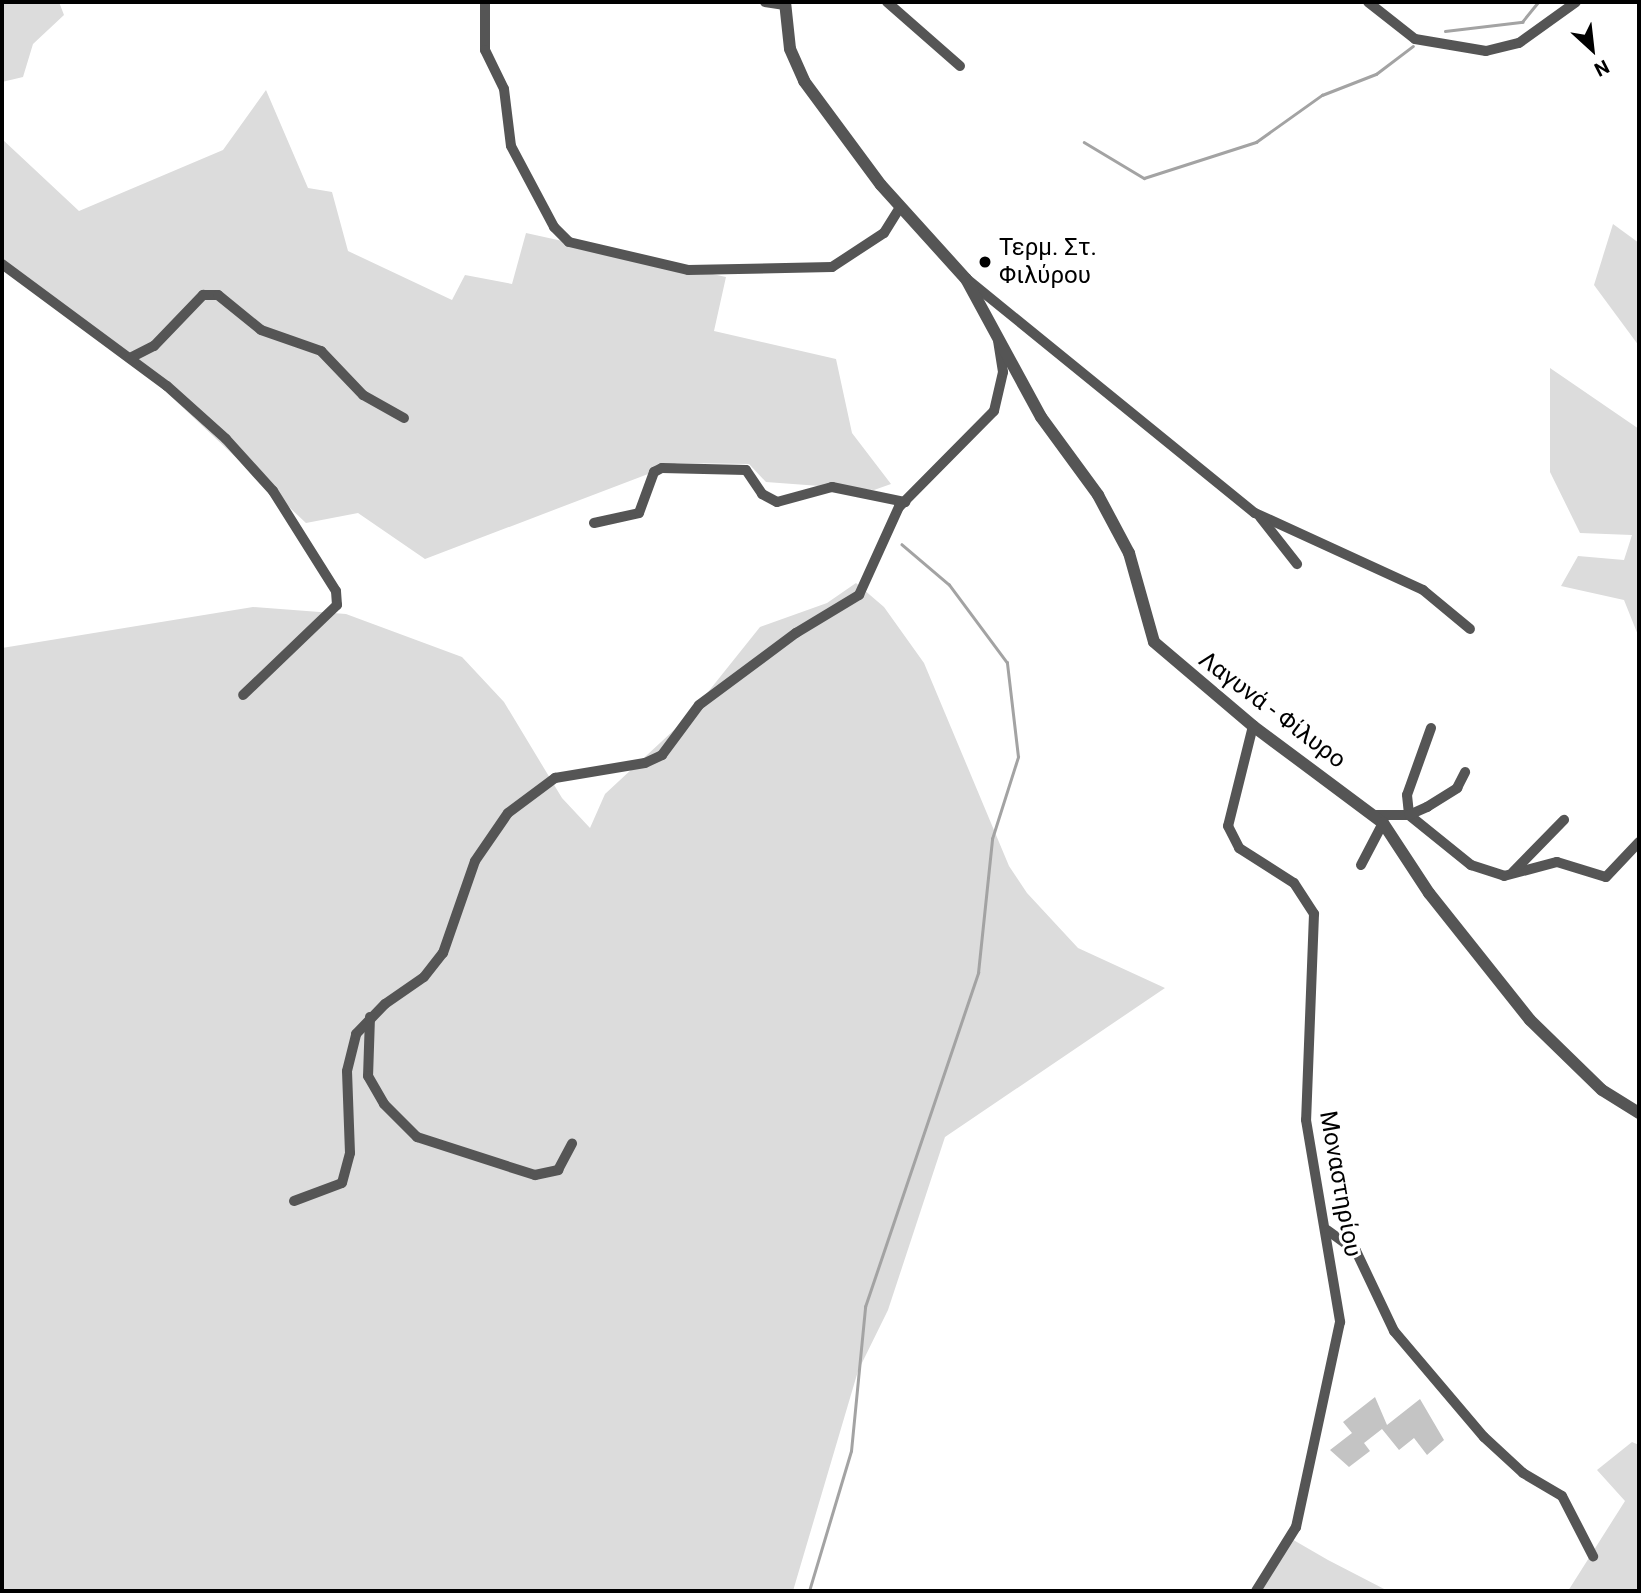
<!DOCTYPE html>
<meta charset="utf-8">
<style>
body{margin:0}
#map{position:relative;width:1641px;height:1593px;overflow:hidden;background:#fff;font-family:Roboto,sans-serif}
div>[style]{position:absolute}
.green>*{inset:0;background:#dcdcdc}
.stream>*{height:2.5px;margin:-1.25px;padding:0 1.25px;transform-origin:1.25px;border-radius:1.25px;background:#a3a3a3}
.building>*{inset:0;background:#c4c4c4}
.minor>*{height:10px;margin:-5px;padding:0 5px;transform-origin:5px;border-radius:5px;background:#555}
.tertiary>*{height:12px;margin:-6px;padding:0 6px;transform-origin:6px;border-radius:6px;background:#555}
.dots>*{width:19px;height:19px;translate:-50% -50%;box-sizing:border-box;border:4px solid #fff;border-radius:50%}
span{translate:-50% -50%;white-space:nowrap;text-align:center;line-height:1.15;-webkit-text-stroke:6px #fff;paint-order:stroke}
.poi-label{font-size:24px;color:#000}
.left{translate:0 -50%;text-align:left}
.street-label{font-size:24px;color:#000}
.frame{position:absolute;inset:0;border:4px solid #000;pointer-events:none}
.north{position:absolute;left:1557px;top:14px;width:70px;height:70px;-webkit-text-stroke:5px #fff;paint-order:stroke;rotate:153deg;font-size:19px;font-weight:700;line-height:28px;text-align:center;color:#000}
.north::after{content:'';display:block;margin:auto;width:24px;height:32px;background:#000;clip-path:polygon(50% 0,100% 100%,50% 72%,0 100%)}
</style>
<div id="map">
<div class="green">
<i style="clip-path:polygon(3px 2px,59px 2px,64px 15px,33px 44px,23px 77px,2px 82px)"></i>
<i style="clip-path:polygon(266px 90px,308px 188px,332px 192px,348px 251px,452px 300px,465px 275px,512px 284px,526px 233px,726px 277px,714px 331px,836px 359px,852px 433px,891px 484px,874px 490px,766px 482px,749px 464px,677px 463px,425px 559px,358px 513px,306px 523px,130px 358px,2px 264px,2px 139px,79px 211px,223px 150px)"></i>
<i style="clip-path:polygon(1613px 224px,1639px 243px,1639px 346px,1594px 285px)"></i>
<i style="clip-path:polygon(1550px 368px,1639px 429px,1638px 635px,1624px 600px,1561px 586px,1578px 556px,1624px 560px,1632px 535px,1580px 533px,1550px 472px)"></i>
<i style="clip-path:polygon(856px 583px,884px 607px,924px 663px,1009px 866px,1027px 893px,1078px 948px,1165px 988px,945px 1137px,888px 1310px,858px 1371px,793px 1591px,2px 1591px,2px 648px,253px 607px,346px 614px,462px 657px,504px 702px,562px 798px,590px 828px,605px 794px,688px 717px,760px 627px,827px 603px)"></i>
<i style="clip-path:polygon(1632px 1442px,1639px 1445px,1639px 1591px,1568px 1591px,1625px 1501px,1597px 1470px)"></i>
<i style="clip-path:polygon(1290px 1538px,1328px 1560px,1388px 1591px,1256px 1591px)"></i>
</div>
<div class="stream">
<i style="left:1445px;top:31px;width:78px;rotate:-6.7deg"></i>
<i style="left:1522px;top:22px;width:26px;rotate:-51deg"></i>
<i style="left:1084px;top:142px;width:70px;rotate:31deg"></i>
<i style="left:1144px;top:178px;width:118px;rotate:-17.8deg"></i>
<i style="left:1256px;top:142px;width:81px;rotate:-35.5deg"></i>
<i style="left:1322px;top:95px;width:58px;rotate:-21.3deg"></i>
<i style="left:1376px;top:74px;width:46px;rotate:-37.1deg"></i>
<i style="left:809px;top:1591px;width:146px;rotate:-73.3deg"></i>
<i style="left:851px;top:1451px;width:145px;rotate:-84.4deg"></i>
<i style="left:865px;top:1307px;width:353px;rotate:-71.3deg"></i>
<i style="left:978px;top:973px;width:135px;rotate:-84deg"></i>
<i style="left:992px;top:839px;width:86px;rotate:-72.4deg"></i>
<i style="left:1018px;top:757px;width:95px;rotate:-96.7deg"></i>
<i style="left:1007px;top:663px;width:97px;rotate:-126.6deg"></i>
<i style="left:949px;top:585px;width:62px;rotate:-139.6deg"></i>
</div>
<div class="building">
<i style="clip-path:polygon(1375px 1397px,1387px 1425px,1420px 1399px,1444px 1440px,1427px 1455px,1414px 1438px,1399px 1450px,1382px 1429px,1364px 1443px,1370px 1451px,1349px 1467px,1330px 1450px,1352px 1433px,1343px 1422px)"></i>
</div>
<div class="minor">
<i style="left:485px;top:2px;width:48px;rotate:90deg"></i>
<i style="left:485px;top:50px;width:43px;rotate:64deg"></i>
<i style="left:504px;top:89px;width:57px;rotate:83deg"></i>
<i style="left:511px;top:146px;width:92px;rotate:62deg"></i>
<i style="left:554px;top:227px;width:21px;rotate:45deg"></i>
<i style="left:569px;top:242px;width:122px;rotate:13.2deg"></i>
<i style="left:688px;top:270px;width:144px;rotate:-1.2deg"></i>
<i style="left:832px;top:267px;width:62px;rotate:-33.2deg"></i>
<i style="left:884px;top:233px;width:31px;rotate:-58deg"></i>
<i style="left:765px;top:2px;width:20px;rotate:9deg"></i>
<i style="left:887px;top:2px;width:97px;rotate:41.2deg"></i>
<i style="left:1368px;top:2px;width:60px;rotate:38.2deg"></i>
<i style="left:1415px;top:39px;width:72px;rotate:9.6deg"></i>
<i style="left:1486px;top:51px;width:34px;rotate:-14deg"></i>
<i style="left:1519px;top:43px;width:70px;rotate:-35.7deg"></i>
<i style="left:2px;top:264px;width:205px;rotate:36.5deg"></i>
<i style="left:167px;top:386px;width:79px;rotate:41.9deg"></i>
<i style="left:226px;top:439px;width:70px;rotate:47.9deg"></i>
<i style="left:273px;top:491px;width:118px;rotate:57.8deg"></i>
<i style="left:336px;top:591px;width:14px;rotate:86deg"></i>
<i style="left:337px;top:605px;width:130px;rotate:136.2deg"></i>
<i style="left:968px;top:280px;width:370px;rotate:39.1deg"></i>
<i style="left:1255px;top:513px;width:185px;rotate:24.6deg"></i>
<i style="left:1423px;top:590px;width:61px;rotate:39.7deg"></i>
<i style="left:130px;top:358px;width:27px;rotate:-27deg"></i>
<i style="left:154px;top:346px;width:71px;rotate:-46.1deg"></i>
<i style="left:203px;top:295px;width:15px"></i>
<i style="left:218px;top:295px;width:55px;rotate:39.1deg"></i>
<i style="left:261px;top:330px;width:64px;rotate:19.3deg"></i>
<i style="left:321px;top:351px;width:61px;rotate:46.3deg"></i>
<i style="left:363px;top:395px;width:47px;rotate:29.3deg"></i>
<i style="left:1260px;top:517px;width:60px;rotate:51.8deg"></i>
<i style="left:594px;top:523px;width:46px;rotate:-12.5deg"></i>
<i style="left:639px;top:513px;width:44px;rotate:-69.9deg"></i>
<i style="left:654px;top:472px;width:9px;rotate:-27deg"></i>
<i style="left:662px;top:468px;width:84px;rotate:1.4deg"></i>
<i style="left:746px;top:470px;width:29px;rotate:56deg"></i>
<i style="left:762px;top:494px;width:17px;rotate:28deg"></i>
<i style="left:777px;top:502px;width:57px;rotate:-15.3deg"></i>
<i style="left:832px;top:487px;width:75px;rotate:11.6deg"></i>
<i style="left:1253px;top:726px;width:103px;rotate:104deg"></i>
<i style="left:1228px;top:826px;width:25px;rotate:63deg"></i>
<i style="left:1239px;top:848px;width:65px;rotate:32.5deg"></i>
<i style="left:1294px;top:883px;width:37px;rotate:57deg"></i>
<i style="left:1314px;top:914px;width:206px;rotate:92.2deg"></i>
<i style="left:1306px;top:1120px;width:205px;rotate:80.4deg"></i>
<i style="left:1340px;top:1322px;width:210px;rotate:102.1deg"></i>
<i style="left:1296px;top:1527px;width:75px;rotate:122deg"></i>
<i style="left:1431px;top:728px;width:71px;rotate:109.7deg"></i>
<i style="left:1407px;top:795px;width:20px;rotate:84deg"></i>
<i style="left:1409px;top:815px;width:80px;rotate:38.9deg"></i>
<i style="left:1471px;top:865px;width:35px;rotate:18deg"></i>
<i style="left:1504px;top:876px;width:55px;rotate:-14.8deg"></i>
<i style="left:1557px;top:862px;width:51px;rotate:17deg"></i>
<i style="left:1606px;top:877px;width:48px;rotate:-46.7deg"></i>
<i style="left:1374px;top:815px;width:35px"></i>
<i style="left:1409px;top:815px;width:20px;rotate:-24deg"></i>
<i style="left:1427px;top:807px;width:36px;rotate:-32deg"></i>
<i style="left:1457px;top:788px;width:18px;rotate:-63deg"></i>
<i style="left:1361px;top:865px;width:47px;rotate:-62.4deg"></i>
<i style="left:1513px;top:872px;width:73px;rotate:-45.6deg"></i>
<i style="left:370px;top:1017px;width:59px;rotate:91.9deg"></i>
<i style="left:368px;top:1076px;width:32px;rotate:60deg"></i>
<i style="left:384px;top:1104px;width:47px;rotate:45deg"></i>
<i style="left:417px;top:1137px;width:124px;rotate:17.9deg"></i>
<i style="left:535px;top:1175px;width:24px;rotate:-12deg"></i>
<i style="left:558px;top:1170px;width:30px;rotate:-62deg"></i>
<i style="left:294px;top:1201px;width:51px;rotate:-20.6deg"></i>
<i style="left:342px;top:1183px;width:31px;rotate:-75deg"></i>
<i style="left:350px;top:1153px;width:82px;rotate:-92.1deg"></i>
<i style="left:347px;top:1071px;width:38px;rotate:-76deg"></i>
<i style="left:356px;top:1034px;width:42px;rotate:-46deg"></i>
<i style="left:385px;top:1004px;width:47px;rotate:-34.7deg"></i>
<i style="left:424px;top:977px;width:31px;rotate:-52deg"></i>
<i style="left:443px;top:953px;width:97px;rotate:-70.8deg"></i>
<i style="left:475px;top:861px;width:58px;rotate:-55.5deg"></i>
<i style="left:508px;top:813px;width:59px;rotate:-36.7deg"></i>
<i style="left:555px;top:778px;width:91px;rotate:-9.5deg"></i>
<i style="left:645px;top:763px;width:19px;rotate:-25deg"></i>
<i style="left:662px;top:755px;width:62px;rotate:-53.5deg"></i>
<i style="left:699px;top:705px;width:121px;rotate:-36.6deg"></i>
<i style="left:796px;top:633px;width:74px;rotate:-31.1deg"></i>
<i style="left:859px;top:595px;width:97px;rotate:-65.6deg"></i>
<i style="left:899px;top:507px;width:135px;rotate:-45.3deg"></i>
<i style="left:994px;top:411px;width:40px;rotate:-77deg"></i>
<i style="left:1003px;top:372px;width:31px;rotate:-99deg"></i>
<i style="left:1327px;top:1230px;width:36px;rotate:36deg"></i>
<i style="left:1356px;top:1251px;width:89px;rotate:64.6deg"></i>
<i style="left:1394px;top:1331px;width:139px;rotate:49.7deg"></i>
<i style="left:1484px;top:1437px;width:53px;rotate:42.7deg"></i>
<i style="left:1523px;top:1473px;width:45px;rotate:30.5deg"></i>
<i style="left:1562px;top:1496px;width:68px;rotate:62.7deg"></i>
</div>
<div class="tertiary">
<i style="left:785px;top:2px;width:47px;rotate:83.9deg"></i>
<i style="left:790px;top:49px;width:35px;rotate:66deg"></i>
<i style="left:804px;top:81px;width:129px;rotate:53.5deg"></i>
<i style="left:881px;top:185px;width:127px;rotate:47.9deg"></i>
<i style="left:966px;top:279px;width:157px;rotate:61.5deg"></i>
<i style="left:1041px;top:417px;width:97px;rotate:53.8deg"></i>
<i style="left:1098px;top:495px;width:66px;rotate:61.9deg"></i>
<i style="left:1129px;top:553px;width:92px;rotate:74.3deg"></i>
<i style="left:1154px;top:642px;width:130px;rotate:40.3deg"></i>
<i style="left:1253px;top:726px;width:162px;rotate:36.7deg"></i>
<i style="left:1383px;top:823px;width:84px;rotate:56.7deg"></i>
<i style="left:1429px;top:893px;width:162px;rotate:51.5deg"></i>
<i style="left:1530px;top:1020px;width:100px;rotate:44.2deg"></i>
<i style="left:1602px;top:1090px;width:44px;rotate:31.9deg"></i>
</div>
<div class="dots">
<i style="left:985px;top:262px;background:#000"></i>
</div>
<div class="poi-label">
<span class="left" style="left:999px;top:262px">Τερμ. Στ.<br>Φιλύρου</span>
</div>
<div class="street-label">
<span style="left:1272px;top:710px;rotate:37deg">Λαγυνά - Φίλυρο</span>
<span style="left:1340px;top:1184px;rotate:80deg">Μοναστηρίου</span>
</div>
<div class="frame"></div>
<div class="north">N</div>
</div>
